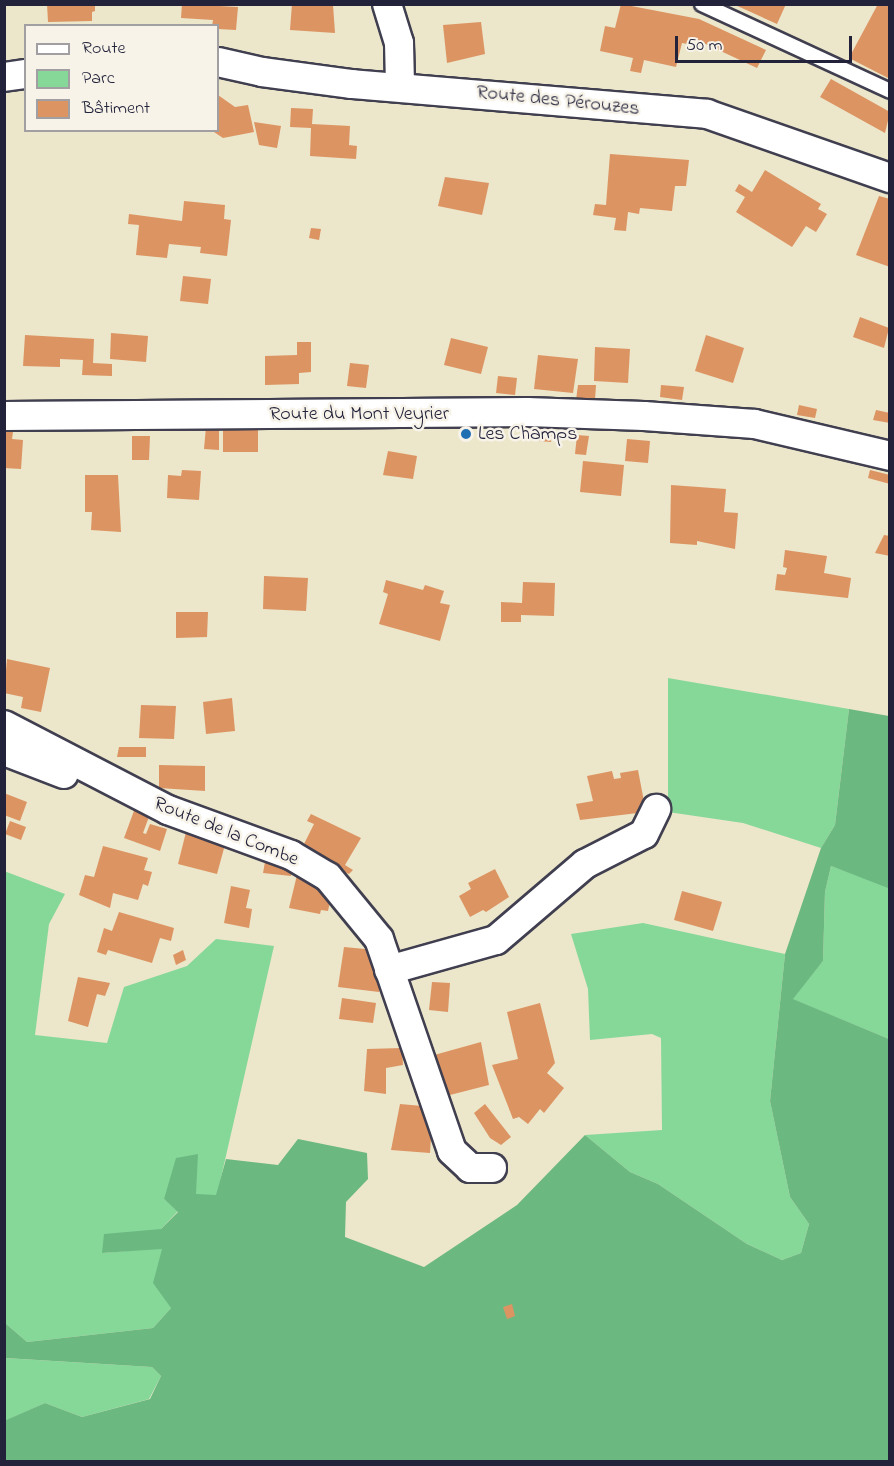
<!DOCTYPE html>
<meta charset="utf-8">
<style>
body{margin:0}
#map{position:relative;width:894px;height:1466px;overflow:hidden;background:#ece6ca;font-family:"Indie Flower",sans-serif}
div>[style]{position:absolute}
.green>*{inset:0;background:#86d899}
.forest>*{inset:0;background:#6cb881}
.building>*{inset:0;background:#dc9462}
.roads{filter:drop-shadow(2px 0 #403f50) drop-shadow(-2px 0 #403f50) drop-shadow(0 2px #403f50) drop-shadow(0 -2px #403f50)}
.lane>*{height:14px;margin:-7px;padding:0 7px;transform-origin:7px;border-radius:7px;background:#fff}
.street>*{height:28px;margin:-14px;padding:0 14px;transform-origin:14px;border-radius:14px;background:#fff}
.dots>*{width:16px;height:16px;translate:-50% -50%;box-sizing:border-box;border:3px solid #f7f3e8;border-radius:50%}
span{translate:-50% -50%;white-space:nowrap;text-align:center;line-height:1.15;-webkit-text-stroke:5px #f7f3e8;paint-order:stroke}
.street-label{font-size:20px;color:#22223b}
.poi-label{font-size:20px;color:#22223b}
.left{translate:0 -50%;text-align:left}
.frame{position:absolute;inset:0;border:6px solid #22223b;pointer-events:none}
.legend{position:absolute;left:24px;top:24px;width:195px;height:108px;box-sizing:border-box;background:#f7f3e8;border:2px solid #a29fa3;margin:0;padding:8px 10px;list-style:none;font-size:18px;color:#22223b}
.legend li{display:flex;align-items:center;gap:12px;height:30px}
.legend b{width:30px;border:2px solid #a29fa3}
.scale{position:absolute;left:675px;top:36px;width:177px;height:27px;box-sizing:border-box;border:3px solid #22223b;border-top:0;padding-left:8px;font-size:18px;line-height:21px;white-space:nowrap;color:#22223b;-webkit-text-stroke:4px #f7f3e8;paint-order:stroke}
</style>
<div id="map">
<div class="green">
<i style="clip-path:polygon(668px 678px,849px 709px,835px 825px,821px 848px,743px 823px,668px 812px)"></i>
<i style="clip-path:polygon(831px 866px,888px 887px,889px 883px,889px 1039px,792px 999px,823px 961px,825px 892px)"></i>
<i style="clip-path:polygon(4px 871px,65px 894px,49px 924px,35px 1035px,107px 1043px,124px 987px,187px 966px,216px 939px,274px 946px,217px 1195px,164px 1199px,178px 1211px,161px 1229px,102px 1253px,162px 1248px,171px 1308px,153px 1328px,27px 1342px,5px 1323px)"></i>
<i style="clip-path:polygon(643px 923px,785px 954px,770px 1101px,790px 1197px,809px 1224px,801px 1253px,782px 1260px,747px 1244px,658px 1184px,630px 1172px,585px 1135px,662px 1130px,661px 1038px,652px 1034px,590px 1040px,588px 989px,571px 934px)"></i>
<i style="clip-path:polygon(4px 1358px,152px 1367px,161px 1376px,149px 1399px,82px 1417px,45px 1403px,5px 1421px)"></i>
</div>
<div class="forest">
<i style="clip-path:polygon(849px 709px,889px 716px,889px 883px,888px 888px,831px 866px,825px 892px,823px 961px,793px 999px,889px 1039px,889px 1461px,5px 1462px,4px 1421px,45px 1403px,82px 1417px,150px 1399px,161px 1376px,152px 1367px,5px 1358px,5px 1323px,27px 1342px,153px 1328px,171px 1308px,153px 1283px,162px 1249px,102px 1253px,104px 1234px,161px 1229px,178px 1212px,164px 1199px,176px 1158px,198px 1154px,196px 1194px,216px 1195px,226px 1159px,278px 1165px,298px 1139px,367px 1153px,368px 1179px,346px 1202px,345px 1237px,424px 1267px,517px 1205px,585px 1135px,630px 1172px,658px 1184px,747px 1244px,782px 1260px,801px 1253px,809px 1224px,790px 1197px,770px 1101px,785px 954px,821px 848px,835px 825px)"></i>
</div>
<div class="building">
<i style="clip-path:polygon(47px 4px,95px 4px,95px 11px,92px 12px,92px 21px,48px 22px)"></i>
<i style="clip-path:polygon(182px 4px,238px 7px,236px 30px,218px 29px,212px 26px,213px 20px,181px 18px)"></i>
<i style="clip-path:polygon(292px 4px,333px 5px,335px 33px,290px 30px)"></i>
<i style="clip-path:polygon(621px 4px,699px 19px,766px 50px,757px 68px,695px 39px,693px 45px,682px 43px,676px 67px,644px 60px,641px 73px,630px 71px,633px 58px,600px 51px,605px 26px,615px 28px)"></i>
<i style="clip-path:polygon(733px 4px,786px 4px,777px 24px)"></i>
<i style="clip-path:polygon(878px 4px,890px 4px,890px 79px,849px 58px)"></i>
<i style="clip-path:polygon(481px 22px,485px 54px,447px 63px,443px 25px)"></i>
<i style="clip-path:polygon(831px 79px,890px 112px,885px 133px,820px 97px)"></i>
<i style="clip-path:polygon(218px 95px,235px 107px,248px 105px,254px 132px,223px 138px,211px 130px,218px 130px)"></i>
<i style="clip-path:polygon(291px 108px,313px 109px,312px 124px,350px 126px,349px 145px,357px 146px,356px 159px,310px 156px,311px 128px,290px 127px)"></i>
<i style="clip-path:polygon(254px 122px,281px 126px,277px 148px,259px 145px)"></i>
<i style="clip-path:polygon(610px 154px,689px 160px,686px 186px,675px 186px,672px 211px,640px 208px,639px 214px,628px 212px,626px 231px,614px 230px,616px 218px,593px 215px,595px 204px,606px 205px)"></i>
<i style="clip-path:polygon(765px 170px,821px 204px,818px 209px,827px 214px,816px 232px,806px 226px,792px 247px,736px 212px,745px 197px,735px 191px,739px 184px,752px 192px)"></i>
<i style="clip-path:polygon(445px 177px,489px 183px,482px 215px,438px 206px)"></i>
<i style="clip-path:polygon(879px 196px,890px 199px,890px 267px,856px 255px)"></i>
<i style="clip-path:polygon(184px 201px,225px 205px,224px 219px,231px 220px,227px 256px,200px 253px,201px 247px,169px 244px,167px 258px,136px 255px,139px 225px,128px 224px,129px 214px,182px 221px)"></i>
<i style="clip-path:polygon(311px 228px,321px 229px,319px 240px,309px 238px)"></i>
<i style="clip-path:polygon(183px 276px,211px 279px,208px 304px,180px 301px)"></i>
<i style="clip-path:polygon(860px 317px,889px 328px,884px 348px,853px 337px)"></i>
<i style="clip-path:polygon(111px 333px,148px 336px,146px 362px,110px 359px)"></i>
<i style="clip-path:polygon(25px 335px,94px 339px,93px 363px,112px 364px,112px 376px,82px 375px,83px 360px,60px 359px,60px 367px,23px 366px)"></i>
<i style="clip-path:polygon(706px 335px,744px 348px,733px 383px,695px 371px)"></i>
<i style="clip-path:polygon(451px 338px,488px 347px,481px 374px,444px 365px)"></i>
<i style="clip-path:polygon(297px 342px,311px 342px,311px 372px,299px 373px,299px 384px,265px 385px,265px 356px,297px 355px)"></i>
<i style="clip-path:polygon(595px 347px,630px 349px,628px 383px,594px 381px)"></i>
<i style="clip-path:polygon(538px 355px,578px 359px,573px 393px,534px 389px)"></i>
<i style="clip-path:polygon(350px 363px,369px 365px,366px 388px,347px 386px)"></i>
<i style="clip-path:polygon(498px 376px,517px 378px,515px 395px,496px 393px)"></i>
<i style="clip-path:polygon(578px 385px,596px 385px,595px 400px,576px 400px)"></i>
<i style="clip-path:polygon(661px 385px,684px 387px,682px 400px,660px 397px)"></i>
<i style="clip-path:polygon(799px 405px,817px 409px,815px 418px,797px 415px)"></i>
<i style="clip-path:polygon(876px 410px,890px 413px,890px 423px,873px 420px)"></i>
<i style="clip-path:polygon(540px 425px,552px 426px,551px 442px,539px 441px)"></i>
<i style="clip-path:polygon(206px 427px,219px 428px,219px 450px,204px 449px)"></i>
<i style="clip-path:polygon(223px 428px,258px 429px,258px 452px,223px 452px)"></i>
<i style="clip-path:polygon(4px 432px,13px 432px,12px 439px,23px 440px,21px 469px,4px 468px)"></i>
<i style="clip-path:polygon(577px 435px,589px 436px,586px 455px,575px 454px)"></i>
<i style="clip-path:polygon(132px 436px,150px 436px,149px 460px,132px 460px)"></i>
<i style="clip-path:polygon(627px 439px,650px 441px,648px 463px,625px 461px)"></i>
<i style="clip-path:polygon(388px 451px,417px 456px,413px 479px,383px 475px)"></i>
<i style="clip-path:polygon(583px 461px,624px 465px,621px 496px,580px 492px)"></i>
<i style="clip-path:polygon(182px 470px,201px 471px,199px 500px,167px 498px,168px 475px,181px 476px)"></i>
<i style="clip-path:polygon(870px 470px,890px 475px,890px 484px,868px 478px)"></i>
<i style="clip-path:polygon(85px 475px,118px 475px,121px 532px,91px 530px,92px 512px,85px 512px)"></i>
<i style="clip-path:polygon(671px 485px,726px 489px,724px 512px,738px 513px,735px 549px,697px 541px,697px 545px,670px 543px)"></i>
<i style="clip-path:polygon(884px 535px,890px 536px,890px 556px,875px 553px)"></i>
<i style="clip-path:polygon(785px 550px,827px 556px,824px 573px,851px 578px,848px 598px,775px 590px,777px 574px,785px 575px,787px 568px,783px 567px)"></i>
<i style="clip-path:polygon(264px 576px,308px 578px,306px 611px,263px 609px)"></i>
<i style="clip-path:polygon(386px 580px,423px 590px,425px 585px,444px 591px,440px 603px,450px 605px,440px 641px,379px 624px,388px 594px,383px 592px)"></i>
<i style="clip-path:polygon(523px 582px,555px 583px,554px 616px,521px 615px,521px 622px,501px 622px,501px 602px,522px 603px)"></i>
<i style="clip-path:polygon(176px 612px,208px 612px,207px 637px,176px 638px)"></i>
<i style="clip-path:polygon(7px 659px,50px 668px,41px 712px,21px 708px,23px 697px,4px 693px)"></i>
<i style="clip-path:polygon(232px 698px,235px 731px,206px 734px,203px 702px)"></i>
<i style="clip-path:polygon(141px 705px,176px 706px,174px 739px,139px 738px)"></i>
<i style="clip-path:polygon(119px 747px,146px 747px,146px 757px,117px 757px)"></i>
<i style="clip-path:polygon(159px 765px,205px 766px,205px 791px,159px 788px)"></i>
<i style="clip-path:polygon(638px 770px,646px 812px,580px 820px,576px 804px,593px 801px,587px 776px,612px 771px,614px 779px,621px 778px,620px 773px)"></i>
<i style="clip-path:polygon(4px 793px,27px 802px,20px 821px,4px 815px)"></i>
<i style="clip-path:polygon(135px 808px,150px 814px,143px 833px,146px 834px,150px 824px,167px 829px,160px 851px,124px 838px)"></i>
<i style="clip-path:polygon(311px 814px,361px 838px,345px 865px,353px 870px,349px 874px,300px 852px,314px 824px,307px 821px)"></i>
<i style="clip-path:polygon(10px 821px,26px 827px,21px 840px,5px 834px)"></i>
<i style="clip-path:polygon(187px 828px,226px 841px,217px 874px,178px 864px)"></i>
<i style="clip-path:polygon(103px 846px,148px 858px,144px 870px,152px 872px,148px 886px,143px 884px,138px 900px,113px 893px,110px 908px,79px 895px,85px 875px,94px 877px)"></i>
<i style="clip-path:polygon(267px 851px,293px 866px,291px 876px,263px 873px)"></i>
<i style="clip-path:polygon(495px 869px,509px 897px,486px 912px,483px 910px,470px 917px,459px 896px,471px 889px,468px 883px)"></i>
<i style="clip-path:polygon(297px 875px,328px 882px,332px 892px,328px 911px,321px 910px,320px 914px,289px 908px)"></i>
<i style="clip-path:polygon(231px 886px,250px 890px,246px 908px,252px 909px,249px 928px,224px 923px)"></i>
<i style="clip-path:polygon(682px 891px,722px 902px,713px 931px,674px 920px)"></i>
<i style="clip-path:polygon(119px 912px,174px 928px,171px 941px,160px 938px,152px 963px,108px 950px,106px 955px,97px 952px,104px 928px,112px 931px)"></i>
<i style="clip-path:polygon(344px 947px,375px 950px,382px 971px,379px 992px,338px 987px)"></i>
<i style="clip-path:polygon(183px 950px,186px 960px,176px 965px,173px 955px)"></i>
<i style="clip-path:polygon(78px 977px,110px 983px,105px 996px,97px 994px,88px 1027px,68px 1021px)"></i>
<i style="clip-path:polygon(432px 982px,450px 983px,448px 1012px,429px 1010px)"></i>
<i style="clip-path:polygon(342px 998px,376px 1003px,373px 1023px,339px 1019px)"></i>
<i style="clip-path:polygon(540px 1003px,555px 1063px,547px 1073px,564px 1088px,544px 1113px,540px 1109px,528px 1124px,519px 1117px,513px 1119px,492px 1065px,518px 1059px,507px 1012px)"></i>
<i style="clip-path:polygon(481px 1042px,489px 1085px,446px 1096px,427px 1057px)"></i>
<i style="clip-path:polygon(402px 1048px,403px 1065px,386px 1068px,386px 1094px,364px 1091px,367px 1049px)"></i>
<i style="clip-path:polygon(400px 1104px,433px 1107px,430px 1153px,391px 1150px)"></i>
<i style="clip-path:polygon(485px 1104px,511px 1137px,501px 1145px,490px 1138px,474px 1113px)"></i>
<i style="clip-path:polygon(512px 1304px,515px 1316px,507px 1319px,503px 1307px)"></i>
</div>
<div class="roads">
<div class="lane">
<i style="left:702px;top:4px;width:207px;rotate:24.8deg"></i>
</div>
<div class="street">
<i style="left:387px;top:4px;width:41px;rotate:72.9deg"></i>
<i style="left:399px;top:43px;width:42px;rotate:88.6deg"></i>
<i style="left:218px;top:62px;width:45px;rotate:12.8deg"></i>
<i style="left:262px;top:72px;width:91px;rotate:7.6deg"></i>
<i style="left:352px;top:84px;width:356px;rotate:4.8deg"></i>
<i style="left:707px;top:114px;width:194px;rotate:19.3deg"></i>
<i style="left:4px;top:77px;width:22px;rotate:-8deg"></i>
<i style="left:4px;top:416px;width:523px;rotate:-0.44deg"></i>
<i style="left:527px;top:412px;width:117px;rotate:2deg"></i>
<i style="left:644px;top:416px;width:111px;rotate:4.1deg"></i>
<i style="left:755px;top:424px;width:139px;rotate:13.3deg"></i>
<i style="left:4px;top:725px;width:185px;rotate:27.4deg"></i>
<i style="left:168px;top:810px;width:131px;rotate:20.1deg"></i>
<i style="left:291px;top:855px;width:43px;rotate:30.7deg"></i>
<i style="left:328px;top:877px;width:80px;rotate:50.6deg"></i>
<i style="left:379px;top:939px;width:224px;rotate:71deg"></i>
<i style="left:452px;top:1151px;width:25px;rotate:43deg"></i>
<i style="left:470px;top:1168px;width:22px"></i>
<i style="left:4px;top:751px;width:64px;rotate:21deg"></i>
<i style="left:389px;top:970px;width:111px;rotate:-15.7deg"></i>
<i style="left:496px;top:940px;width:117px;rotate:-40.5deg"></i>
<i style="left:585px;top:864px;width:66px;rotate:-27deg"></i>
<i style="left:644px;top:834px;width:28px;rotate:-64deg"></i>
</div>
</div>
<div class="dots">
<i style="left:466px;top:434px;background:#1f6fb2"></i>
</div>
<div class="street-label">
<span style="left:558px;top:101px;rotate:6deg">Route des Pérouzes</span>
<span style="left:359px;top:414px">Route du Mont Veyrier</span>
<span style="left:226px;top:832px;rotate:22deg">Route de la Combe</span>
</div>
<div class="poi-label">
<span class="left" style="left:478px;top:434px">Les Champs</span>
</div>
<div class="frame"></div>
<ul class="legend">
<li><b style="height:8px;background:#fff"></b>Route</li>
<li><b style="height:16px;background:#86d899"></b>Parc</li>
<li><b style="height:16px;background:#dc9462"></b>Bâtiment</li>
</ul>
<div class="scale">50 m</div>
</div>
